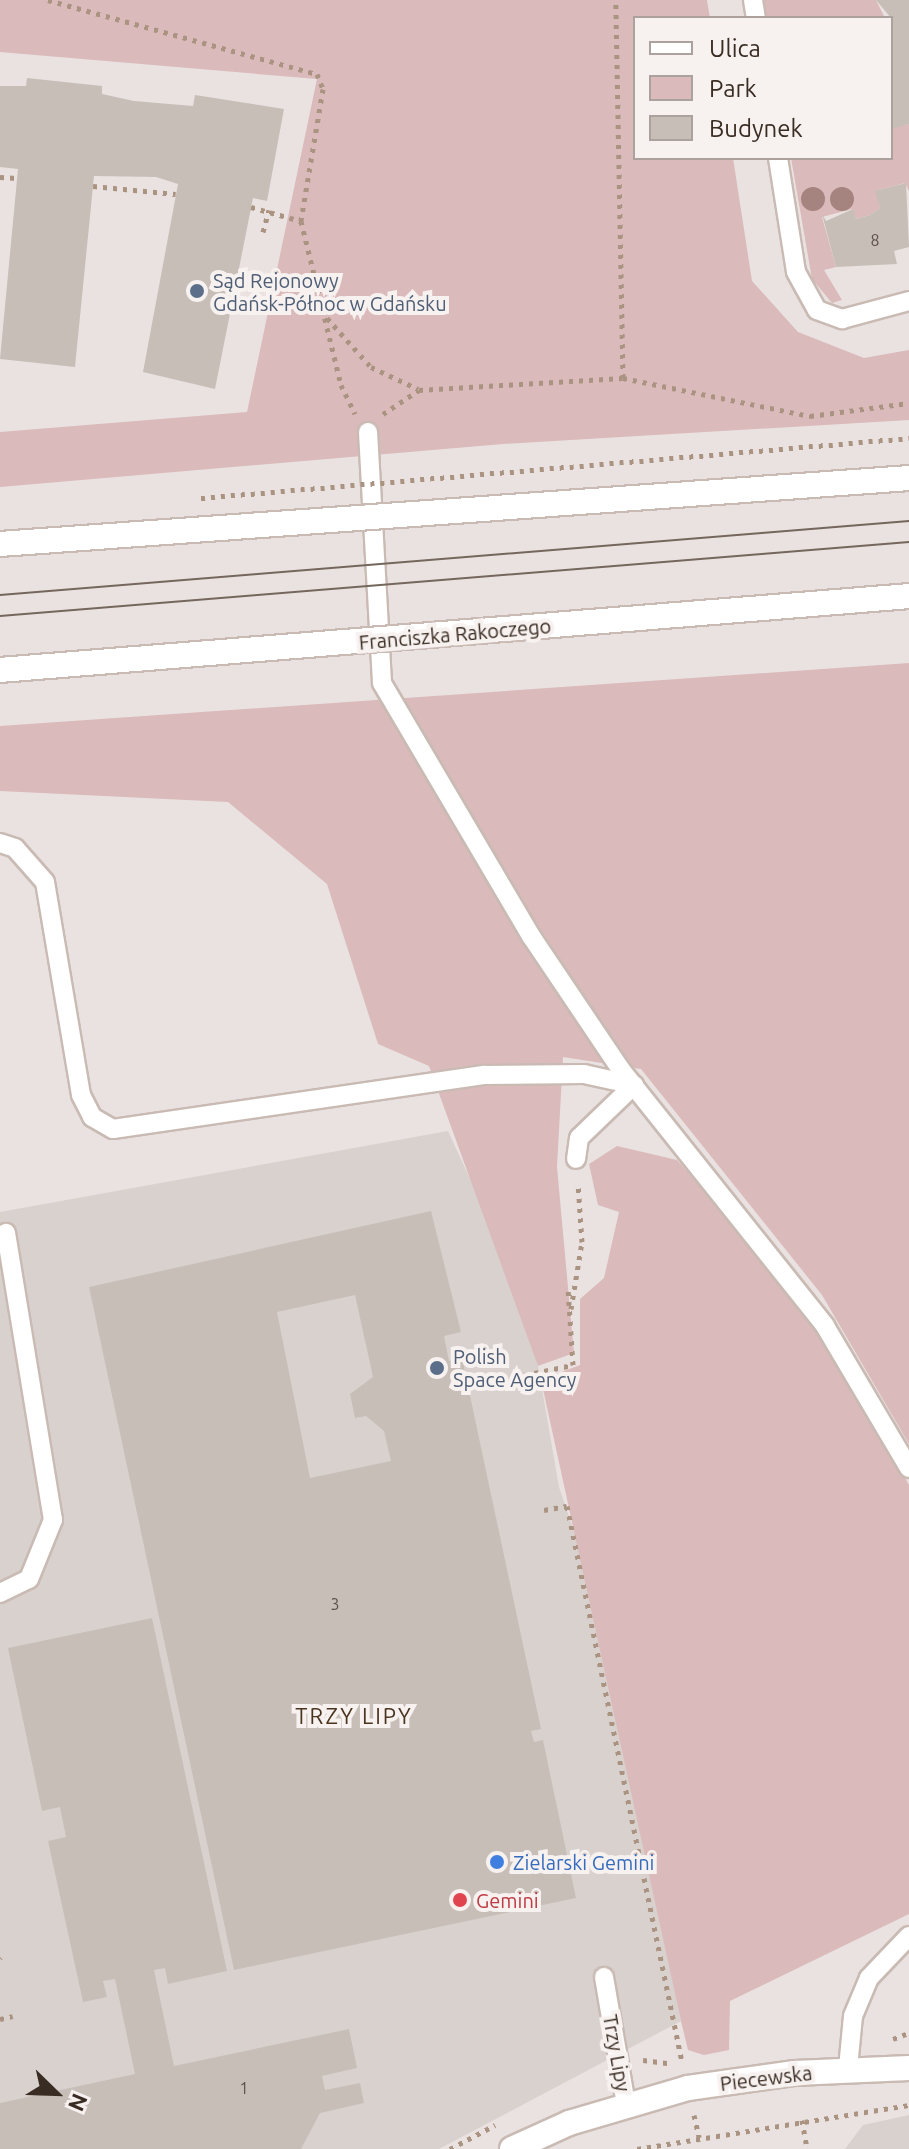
<!DOCTYPE html>
<meta charset="utf-8">
<style>
body{margin:0}
#map{position:relative;width:909px;height:2149px;overflow:hidden;background:#eae2e0;font-family:Ubuntu,sans-serif}
div>[style]{position:absolute}
.built>*{inset:0;background:#d9d1ce}
.green>*{inset:0;background:#dababa}
.building>*{inset:0;background:#c7beb8}
.path>*{height:5px;margin-top:-2.5px;transform-origin:0;background:repeating-linear-gradient(90deg,#ab9382 0 4px,transparent 0 10px)}
.roads{filter:drop-shadow(2px 0 #c9bbb4) drop-shadow(-2px 0 #c9bbb4) drop-shadow(0 2px #c9bbb4) drop-shadow(0 -2px #c9bbb4)}
.lane>*{height:18px;margin:-9px;padding:0 9px;transform-origin:9px;border-radius:9px;background:#fff}
.secondary>*{height:24px;margin:-12px;padding:0 12px;transform-origin:12px;border-radius:12px;background:#fff}
.tram>*{height:2px;margin:-1px;padding:0 1px;transform-origin:1px;border-radius:1px;background:#74675c}
.path-bridge>*{height:5px;margin-top:-2.5px;transform-origin:0;background:repeating-linear-gradient(90deg,#ab9382 0 4px,transparent 0 10px)}
.bridges{filter:drop-shadow(2px 0 #c9bbb4) drop-shadow(-2px 0 #c9bbb4) drop-shadow(0 2px #c9bbb4) drop-shadow(0 -2px #c9bbb4)}
.secondary-bridge>*{height:24px;margin:-12px;padding:0 12px;transform-origin:12px;border-radius:12px;background:#fff}
.trees>*{width:24px;height:24px;margin:-12px;border-radius:50%;background:#a5837f}
.dots>*{width:22px;height:22px;translate:-50% -50%;box-sizing:border-box;border:4px solid #f7f1f0;border-radius:50%}
span{translate:-50% -50%;white-space:nowrap;text-align:center;line-height:1.15;-webkit-text-stroke:8px #f7f1f0;paint-order:stroke}
.number-label{font-size:16px;color:#5c5048}
.number-label span{-webkit-text-stroke-width:0}
.service-label{font-size:20px;color:#4e5e75}
.left{translate:0 -50%;text-align:left}
.street-label{font-size:20px;color:#392c22}
.shop-label{font-size:20px;color:#366cbe}
.health-label{font-size:20px;color:#be3a42}
.neighbourhood-label{font-size:22px;color:#49341f;letter-spacing:2px}
.legend{position:absolute;left:633px;top:16px;width:260px;height:144px;box-sizing:border-box;background:#f7f1f0;border:2px solid #aba29e;margin:0;padding:10px 14px;list-style:none;font-size:24px;color:#392c22}
.legend li{display:flex;align-items:center;gap:16px;height:40px}
.legend b{width:40px;border:2px solid #aba29e}
.north{position:absolute;left:16px;top:2053px;width:80px;height:80px;-webkit-text-stroke:6px #f7f1f0;paint-order:stroke;rotate:113deg;font-size:22px;font-weight:700;line-height:32px;text-align:center;color:#392c22}
.north::after{content:'';display:block;margin:auto;width:28px;height:36px;background:#392c22;clip-path:polygon(50% 0,100% 100%,50% 72%,0 100%)}
</style>
<div id="map">
<div class="built">
<i style="clip-path:polygon(448px 1131px,487px 1216px,538px 1366px,559px 1487px,585px 1564px,681px 2021px,439px 2149px,0 2149px,0 1212px)"></i>
<i style="clip-path:polygon(909px 2115px,909px 2149px,845px 2149px,863px 2125px)"></i>
</div>
<div class="green">
<i style="clip-path:polygon(0 0,707px 0,710px 18px,635px 18px,635px 158px,733px 158px,752px 281px,798px 332px,864px 358px,909px 350px,909px 420px,503px 444px,0 487px,0 432px,247px 412px,317px 79px,0 52px)"></i>
<i style="clip-path:polygon(761px 0,876px 0,885px 18px,766px 18px)"></i>
<i style="clip-path:polygon(909px 124px,909px 191px,905px 183px,876px 191px,880px 208px,870px 215px,856px 219px,852px 209px,822px 217px,836px 267px,824px 270px,842px 300px,832px 303px,812px 279px,791px 158px,891px 158px,891px 127px)"></i>
<i style="clip-path:polygon(909px 663px,909px 1444px,822px 1295px,641px 1069px,563px 1057px,557px 1167px,574px 1353px,538px 1366px,429px 1066px,378px 1044px,327px 884px,228px 802px,0 791px,0 726px)"></i>
<i style="clip-path:polygon(617px 1146px,677px 1160px,760px 1254px,827px 1341px,909px 1485px,909px 1914px,730px 2001px,729px 2050px,704px 2055px,688px 2050px,681px 2021px,541px 1380px,580px 1365px,580px 1299px,604px 1278px,619px 1212px,598px 1205px,589px 1164px)"></i>
</div>
<div class="building">
<i style="clip-path:polygon(876px 0,909px 0,909px 124px,891px 129px,891px 18px)"></i>
<i style="clip-path:polygon(27px 78px,102px 86px,102px 94px,134px 101px,193px 106px,195px 95px,284px 109px,267px 201px,253px 198px,215px 389px,143px 372px,178px 184px,156px 177px,94px 176px,75px 367px,0 359px,18px 169px,0 167px,0 86px,26px 86px)"></i>
<i style="clip-path:polygon(906px 183px,909px 247px,894px 251px,897px 264px,836px 267px,822px 214px,826px 221px,853px 209px,856px 219px,870px 215px,880px 208px,875px 191px)"></i>
<i style="clip-path:polygon(evenodd,431px 1211px,461px 1332px,444px 1336px,449px 1361px,462px 1358px,541px 1729px,531px 1731px,534px 1742px,543px 1740px,576px 1898px,234px 1970px,89px 1287px,431px 1211px,355px 1295px,373px 1377px,350px 1394px,355px 1418px,366px 1416px,384px 1431px,391px 1461px,310px 1478px,277px 1312px,355px 1295px)"></i>
<i style="clip-path:polygon(152px 1618px,227px 1971px,168px 1984px,165px 1968px,154px 1970px,174px 2066px,349px 2029px,357px 2068px,322px 2076px,325px 2090px,360px 2083px,364px 2103px,320px 2113px,301px 2149px,0 2149px,0 2103px,135px 2074px,115px 1979px,103px 1981px,107px 1997px,83px 2002px,48px 1841px,66px 1837px,60px 1807px,42px 1811px,8px 1648px)"></i>
</div>
<div class="path">
<i style="left:48px;top:0;width:279px;rotate:15.4deg"></i>
<i style="left:317px;top:74px;width:16px;rotate:68deg"></i>
<i style="left:323px;top:89px;width:134px;rotate:99.5deg"></i>
<i style="left:301px;top:221px;width:169px;rotate:76.3deg"></i>
<i style="left:341px;top:385px;width:32px;rotate:64deg"></i>
<i style="left:0;top:177px;width:17px;rotate:3deg"></i>
<i style="left:93px;top:186px;width:83px;rotate:5.5deg"></i>
<i style="left:251px;top:207px;width:52px;rotate:15.6deg"></i>
<i style="left:263px;top:232px;width:23px;rotate:-75deg"></i>
<i style="left:327px;top:318px;width:66px;rotate:48.1deg"></i>
<i style="left:371px;top:367px;width:52px;rotate:25.1deg"></i>
<i style="left:623px;top:378px;width:191px;rotate:11.5deg"></i>
<i style="left:810px;top:416px;width:100px;rotate:-7.5deg"></i>
<i style="left:383px;top:414px;width:43px;rotate:-33.7deg"></i>
<i style="left:419px;top:390px;width:204px;rotate:-3.4deg"></i>
<i style="left:623px;top:378px;width:378px;rotate:-91.1deg"></i>
<i style="left:571px;top:1309px;width:68px;rotate:-80.7deg"></i>
<i style="left:582px;top:1242px;width:59px;rotate:-93.9deg"></i>
<i style="left:515px;top:1377px;width:59px;rotate:-11.7deg"></i>
<i style="left:573px;top:1365px;width:78px;rotate:-93.7deg"></i>
<i style="left:544px;top:1510px;width:23px;rotate:-10deg"></i>
<i style="left:567px;top:1506px;width:568px;rotate:78.31deg"></i>
<i style="left:0;top:1958px;width:1px;rotate:-45deg"></i>
<i style="left:0;top:2019px;width:13px;rotate:-13deg"></i>
<i style="left:893px;top:2039px;width:17px;rotate:-21deg"></i>
<i style="left:643px;top:2060px;width:26px;rotate:7deg"></i>
<i style="left:694px;top:2115px;width:23px;rotate:77deg"></i>
<i style="left:802px;top:2120px;width:29px;rotate:80deg"></i>
<i style="left:450px;top:2149px;width:51px;rotate:-28.1deg"></i>
<i style="left:637px;top:2149px;width:276px;rotate:-9.2deg"></i>
</div>
<div class="roads">
<div class="lane">
<i style="left:753px;top:0;width:18px;rotate:81deg"></i>
<i style="left:778px;top:158px;width:115px;rotate:81deg"></i>
<i style="left:796px;top:272px;width:43px;rotate:61.1deg"></i>
<i style="left:817px;top:310px;width:27px;rotate:20deg"></i>
<i style="left:842px;top:319px;width:69px;rotate:-15deg"></i>
<i style="left:368px;top:432px;width:251px;rotate:86.8deg"></i>
<i style="left:382px;top:683px;width:294px;rotate:59.5deg"></i>
<i style="left:531px;top:936px;width:161px;rotate:56.1deg"></i>
<i style="left:621px;top:1070px;width:327px;rotate:51.4deg"></i>
<i style="left:825px;top:1326px;width:165px;rotate:59.4deg"></i>
<i style="left:0;top:843px;width:16px;rotate:18deg"></i>
<i style="left:15px;top:848px;width:45px;rotate:48.6deg"></i>
<i style="left:45px;top:882px;width:216px;rotate:80.4deg"></i>
<i style="left:81px;top:1095px;width:25px;rotate:63deg"></i>
<i style="left:92px;top:1117px;width:24px;rotate:30deg"></i>
<i style="left:113px;top:1129px;width:376px;rotate:-8.3deg"></i>
<i style="left:485px;top:1075px;width:99px;rotate:-0.6deg"></i>
<i style="left:584px;top:1074px;width:51px;rotate:12.4deg"></i>
<i style="left:634px;top:1085px;width:76px;rotate:136.1deg"></i>
<i style="left:579px;top:1138px;width:21px;rotate:98deg"></i>
<i style="left:0;top:1593px;width:32px;rotate:-26deg"></i>
<i style="left:29px;top:1579px;width:64px;rotate:-67.9deg"></i>
<i style="left:53px;top:1520px;width:291px;rotate:-99.3deg"></i>
<i style="left:604px;top:1977px;width:129px;rotate:80.2deg"></i>
<i style="left:848px;top:2068px;width:52px;rotate:-84.5deg"></i>
<i style="left:853px;top:2016px;width:41px;rotate:-67.2deg"></i>
<i style="left:869px;top:1978px;width:58px;rotate:-46.4deg"></i>
</div>
<div class="secondary">
<i style="left:512px;top:2149px;width:63px;rotate:-24.5deg"></i>
<i style="left:569px;top:2123px;width:124px;rotate:-16.4deg"></i>
<i style="left:688px;top:2088px;width:108px;rotate:-8deg"></i>
<i style="left:795px;top:2073px;width:114px;rotate:-2.5deg"></i>
</div>
</div>
<div class="tram">
<i style="left:0;top:595px;width:912px;rotate:-4.65deg"></i>
<i style="left:0;top:616px;width:912px;rotate:-4.65deg"></i>
</div>
<div class="path-bridge">
<i style="left:201px;top:498px;width:711px;rotate:-4.84deg"></i>
</div>
<div class="bridges">
<div class="secondary-bridge">
<i style="left:0;top:544px;width:911px;rotate:-4.15deg"></i>
<i style="left:0;top:670px;width:912px;rotate:-4.65deg"></i>
</div>
</div>
<div class="trees">
<i style="left:813px;top:199px"></i>
<i style="left:842px;top:199px"></i>
</div>
<div class="dots">
<i style="left:197px;top:291px;background:#5c6f8a"></i>
<i style="left:437px;top:1368px;background:#5c6f8a"></i>
<i style="left:497px;top:1862px;background:#3f7fe0"></i>
<i style="left:460px;top:1900px;background:#e0444e"></i>
</div>
<div class="number-label">
<span style="left:875px;top:240px">8</span>
<span style="left:335px;top:1604px">3</span>
<span style="left:244px;top:2088px">1</span>
</div>
<div class="service-label">
<span class="left" style="left:213px;top:292px">Sąd Rejonowy<br>Gdańsk-Północ w Gdańsku</span>
<span class="left" style="left:453px;top:1368px">Polish<br>Space Agency</span>
</div>
<div class="street-label">
<span style="left:455px;top:634px;rotate:-5deg">Franciszka Rakoczego</span>
<span style="left:617px;top:2053px;rotate:80deg">Trzy Lipy</span>
<span style="left:766px;top:2078px;rotate:-7deg">Piecewska</span>
</div>
<div class="shop-label">
<span class="left" style="left:513px;top:1862px">Zielarski Gemini</span>
</div>
<div class="health-label">
<span class="left" style="left:476px;top:1900px">Gemini</span>
</div>
<div class="neighbourhood-label">
<span style="left:354px;top:1716px">TRZY LIPY</span>
</div>
<ul class="legend">
<li><b style="height:10px;background:#fff"></b>Ulica</li>
<li><b style="height:22px;background:#dababa"></b>Park</li>
<li><b style="height:22px;background:#c7beb8"></b>Budynek</li>
</ul>
<div class="north">N</div>
</div>
